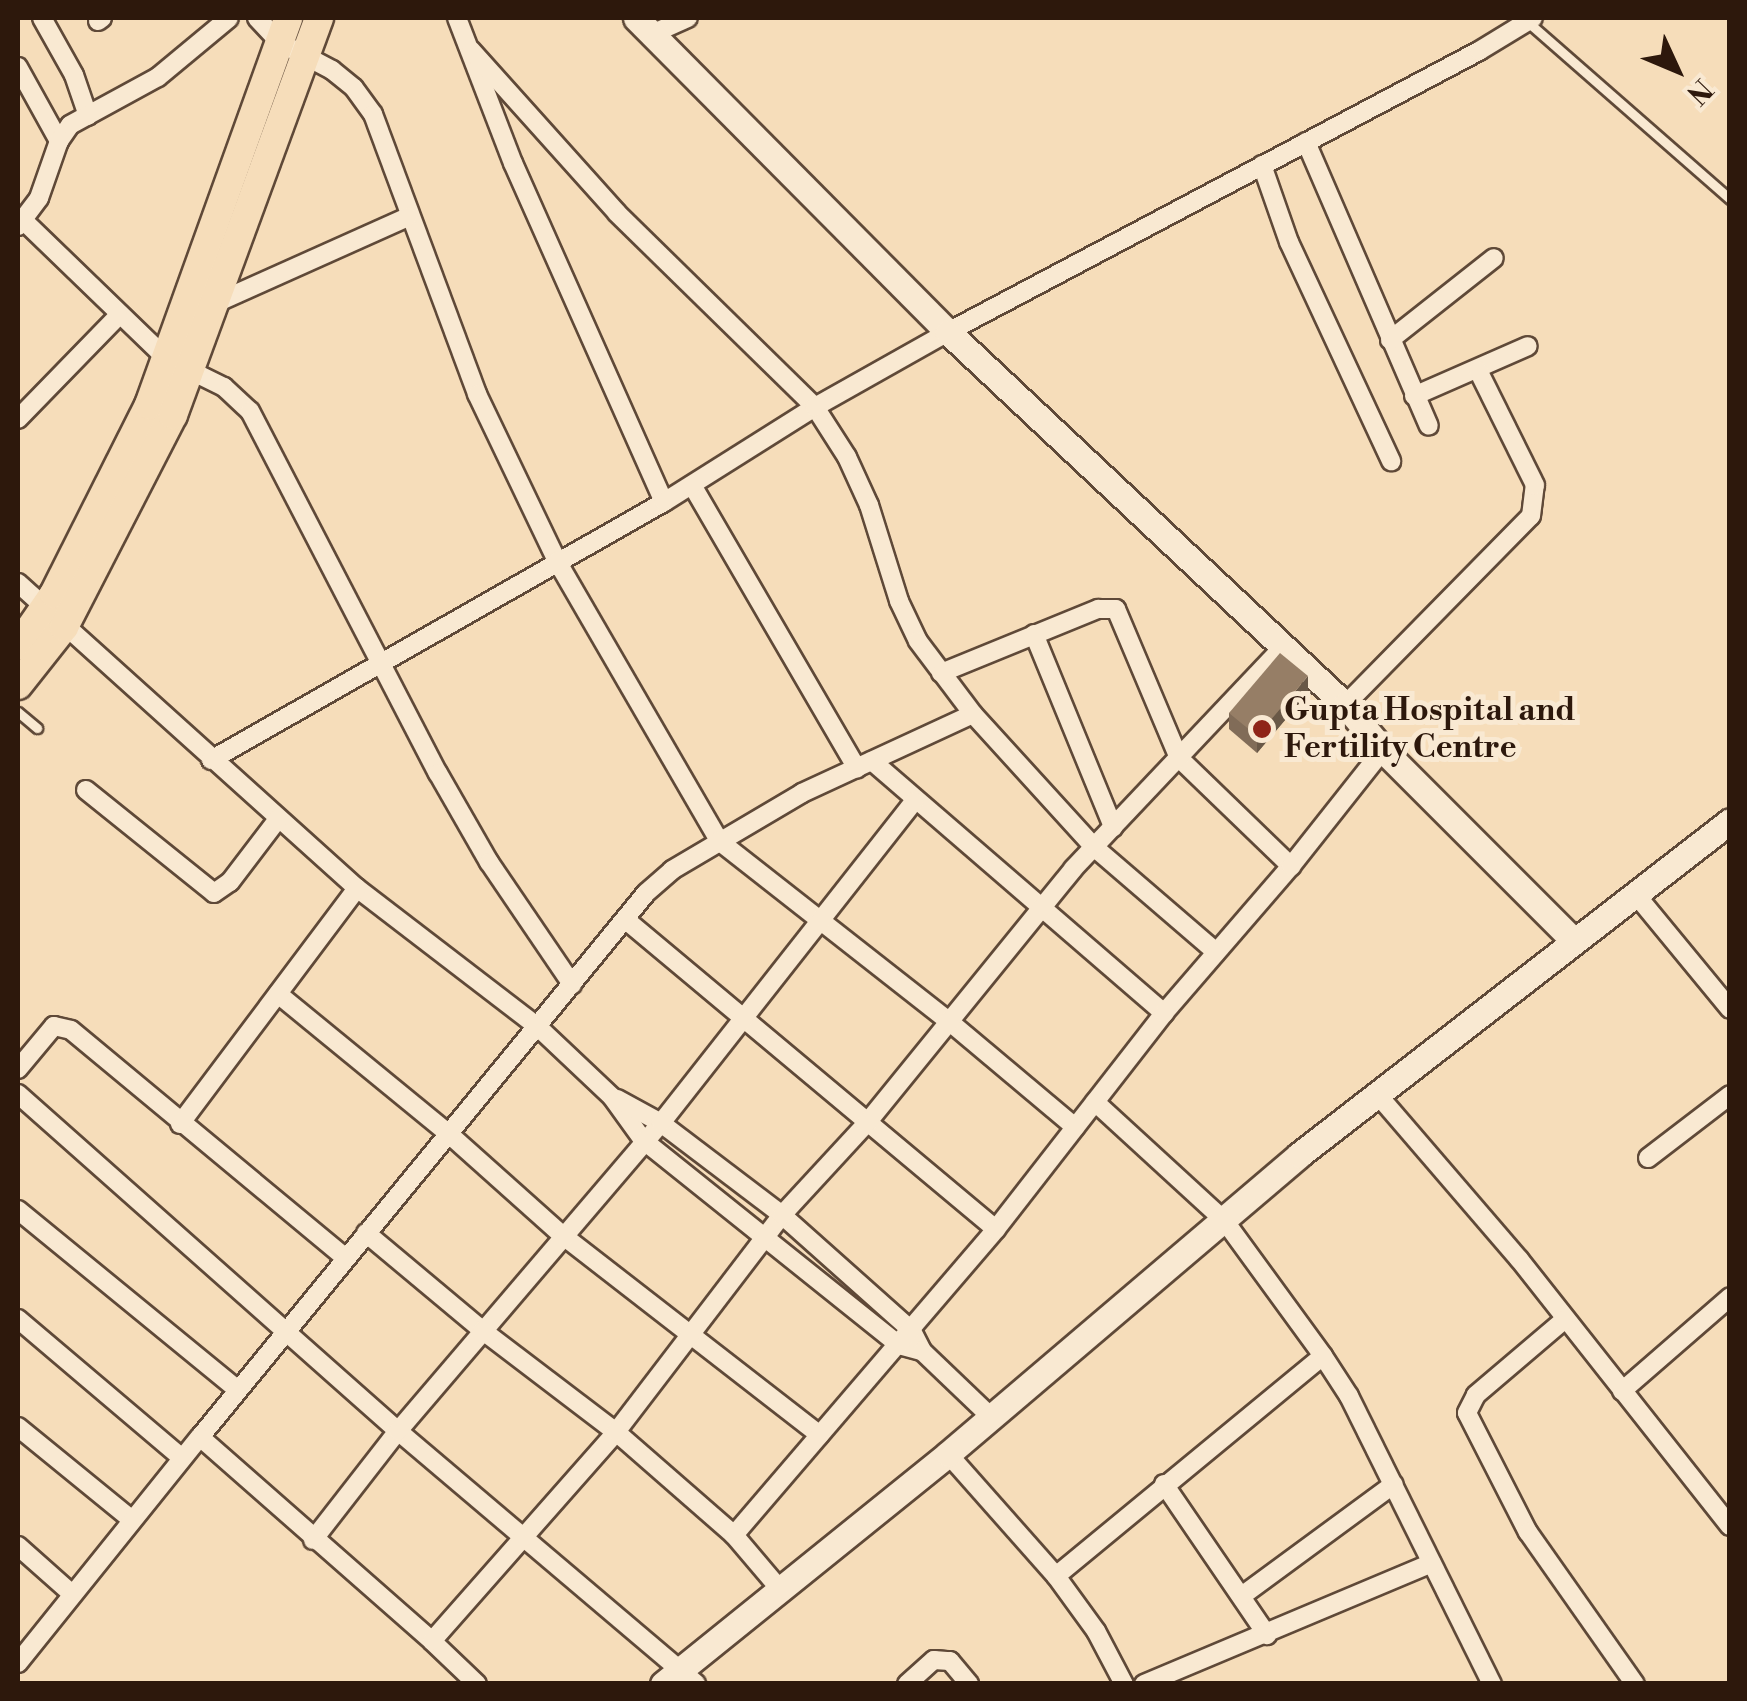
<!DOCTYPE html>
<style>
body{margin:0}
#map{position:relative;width:1747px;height:1701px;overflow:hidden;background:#f6ddba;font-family:"Libre Bodoni",serif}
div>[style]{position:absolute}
.roads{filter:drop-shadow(2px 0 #5f4938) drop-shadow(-2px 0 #5f4938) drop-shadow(0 2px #5f4938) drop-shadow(0 -2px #5f4938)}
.lane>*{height:9px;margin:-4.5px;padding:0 4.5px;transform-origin:4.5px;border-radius:4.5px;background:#f9e9d2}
.street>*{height:18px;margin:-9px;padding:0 9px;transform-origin:9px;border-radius:9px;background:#f9e9d2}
.secondary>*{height:25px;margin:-12.5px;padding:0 12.5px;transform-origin:12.5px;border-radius:12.5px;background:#f9e9d2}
.primary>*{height:28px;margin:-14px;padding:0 14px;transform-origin:14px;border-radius:14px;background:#f6ddba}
.wall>*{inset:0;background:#816c58}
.shaded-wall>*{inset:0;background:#695847}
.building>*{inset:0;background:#967e66}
.dots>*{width:28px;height:28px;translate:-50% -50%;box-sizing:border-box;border:5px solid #f9e9d2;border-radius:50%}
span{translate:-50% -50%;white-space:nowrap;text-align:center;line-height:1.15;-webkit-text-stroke:10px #f9e9d2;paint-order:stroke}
.poi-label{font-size:32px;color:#2d180c;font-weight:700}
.left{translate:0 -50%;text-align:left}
.frame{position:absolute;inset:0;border:20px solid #2d180c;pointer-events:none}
.north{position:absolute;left:1627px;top:20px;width:100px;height:100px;-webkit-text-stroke:8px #f9e9d2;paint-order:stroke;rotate:134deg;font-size:28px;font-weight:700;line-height:40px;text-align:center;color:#2d180c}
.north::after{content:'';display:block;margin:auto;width:35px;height:45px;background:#2d180c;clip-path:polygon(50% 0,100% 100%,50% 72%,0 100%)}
</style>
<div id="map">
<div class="roads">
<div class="lane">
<i style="left:1529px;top:23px;width:267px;rotate:41.2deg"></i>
<i style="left:18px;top:712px;width:25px;rotate:40deg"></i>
</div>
<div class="street">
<i style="left:42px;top:18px;width:65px;rotate:60.7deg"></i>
<i style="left:74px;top:75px;width:43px;rotate:71.1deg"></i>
<i style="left:257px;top:18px;width:33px;rotate:47deg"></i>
<i style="left:279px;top:42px;width:60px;rotate:27.8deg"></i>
<i style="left:332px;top:70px;width:28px;rotate:39deg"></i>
<i style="left:354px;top:88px;width:32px;rotate:54deg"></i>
<i style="left:373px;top:114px;width:299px;rotate:69.6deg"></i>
<i style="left:477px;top:394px;width:185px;rotate:64.4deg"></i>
<i style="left:557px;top:561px;width:323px;rotate:59.9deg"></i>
<i style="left:719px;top:841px;width:295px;rotate:38.1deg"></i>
<i style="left:951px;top:1023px;width:162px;rotate:40deg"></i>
<i style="left:457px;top:18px;width:155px;rotate:68.9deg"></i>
<i style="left:513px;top:163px;width:371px;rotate:66deg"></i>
<i style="left:98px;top:21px;width:5px;rotate:-37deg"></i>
<i style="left:654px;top:33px;width:37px;rotate:-24deg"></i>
<i style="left:471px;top:50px;width:219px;rotate:48.1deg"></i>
<i style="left:617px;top:213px;width:277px;rotate:44.4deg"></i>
<i style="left:815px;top:407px;width:59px;rotate:57.4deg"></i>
<i style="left:847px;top:457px;width:53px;rotate:65.4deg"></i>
<i style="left:869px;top:505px;width:101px;rotate:72.6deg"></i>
<i style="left:899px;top:601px;width:44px;rotate:64.6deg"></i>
<i style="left:918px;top:641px;width:91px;rotate:53deg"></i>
<i style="left:18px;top:67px;width:85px;rotate:61deg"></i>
<i style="left:1306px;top:142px;width:309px;rotate:66.6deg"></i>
<i style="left:1262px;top:165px;width:82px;rotate:70.7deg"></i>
<i style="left:1289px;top:242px;width:242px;rotate:65deg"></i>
<i style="left:24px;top:221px;width:199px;rotate:44deg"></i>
<i style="left:167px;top:359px;width:64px;rotate:26.2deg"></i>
<i style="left:224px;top:387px;width:35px;rotate:43deg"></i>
<i style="left:250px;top:411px;width:408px;rotate:62.6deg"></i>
<i style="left:438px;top:773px;width:103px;rotate:60.2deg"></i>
<i style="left:489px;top:862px;width:148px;rotate:55.8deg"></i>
<i style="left:18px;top:226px;width:35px;rotate:-53deg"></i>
<i style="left:39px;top:198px;width:60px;rotate:-70.7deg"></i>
<i style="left:59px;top:141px;width:19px;rotate:-55deg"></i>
<i style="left:70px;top:125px;width:100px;rotate:-28.6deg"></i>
<i style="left:158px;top:77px;width:92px;rotate:-39.7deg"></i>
<i style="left:209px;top:306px;width:218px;rotate:-24.1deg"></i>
<i style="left:1390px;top:340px;width:132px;rotate:-38.3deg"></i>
<i style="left:1414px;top:396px;width:124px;rotate:-23.7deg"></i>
<i style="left:18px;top:419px;width:144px;rotate:-45.8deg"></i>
<i style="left:692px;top:485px;width:328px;rotate:59.8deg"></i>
<i style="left:18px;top:583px;width:456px;rotate:42deg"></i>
<i style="left:357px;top:888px;width:228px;rotate:37.5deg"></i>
<i style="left:538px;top:1027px;width:102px;rotate:43.4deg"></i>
<i style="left:612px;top:1097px;width:53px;rotate:54.2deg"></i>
<i style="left:643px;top:1140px;width:328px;rotate:38.7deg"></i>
<i style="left:899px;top:1345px;width:24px;rotate:15deg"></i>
<i style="left:1034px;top:634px;width:209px;rotate:67.7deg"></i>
<i style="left:941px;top:673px;width:170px;rotate:-22.2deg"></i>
<i style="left:1098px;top:609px;width:18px"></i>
<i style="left:1116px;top:609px;width:162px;rotate:67.1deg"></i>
<i style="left:1179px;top:758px;width:156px;rotate:44deg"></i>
<i style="left:1345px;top:705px;width:265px;rotate:-45.5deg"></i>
<i style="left:1531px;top:516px;width:31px;rotate:-83deg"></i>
<i style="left:1535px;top:485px;width:128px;rotate:-116.4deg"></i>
<i style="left:211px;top:760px;width:521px;rotate:-29.66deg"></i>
<i style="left:664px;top:502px;width:178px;rotate:-32.2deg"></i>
<i style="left:815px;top:407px;width:153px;rotate:-29.4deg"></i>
<i style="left:948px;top:332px;width:601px;rotate:-27.89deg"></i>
<i style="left:1479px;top:51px;width:63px;rotate:-31.4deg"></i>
<i style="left:872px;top:761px;width:386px;rotate:40.8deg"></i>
<i style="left:86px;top:790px;width:164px;rotate:38.8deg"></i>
<i style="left:214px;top:893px;width:19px;rotate:-35deg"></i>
<i style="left:230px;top:882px;width:79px;rotate:-52.7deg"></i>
<i style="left:1637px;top:896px;width:146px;rotate:50.5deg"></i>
<i style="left:626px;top:920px;width:482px;rotate:39.9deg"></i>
<i style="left:278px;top:994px;width:221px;rotate:39.3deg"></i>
<i style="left:449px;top:1134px;width:152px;rotate:41.8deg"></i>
<i style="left:562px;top:1235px;width:326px;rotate:37.8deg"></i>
<i style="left:18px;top:1069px;width:56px;rotate:-50.1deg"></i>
<i style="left:54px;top:1026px;width:17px;rotate:13deg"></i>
<i style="left:71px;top:1030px;width:357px;rotate:39.7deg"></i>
<i style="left:18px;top:1094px;width:508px;rotate:41.57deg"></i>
<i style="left:398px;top:1431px;width:391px;rotate:40.3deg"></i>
<i style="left:1377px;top:1094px;width:218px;rotate:49.3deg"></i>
<i style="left:1519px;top:1259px;width:340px;rotate:51.7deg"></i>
<i style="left:617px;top:1099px;width:50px;rotate:28.6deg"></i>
<i style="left:661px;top:1123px;width:152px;rotate:37.2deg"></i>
<i style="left:782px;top:1215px;width:174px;rotate:41.7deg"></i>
<i style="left:912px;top:1331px;width:22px;rotate:63deg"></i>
<i style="left:922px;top:1351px;width:97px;rotate:43.7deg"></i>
<i style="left:1095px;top:1102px;width:175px;rotate:42.5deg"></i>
<i style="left:1224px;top:1220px;width:168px;rotate:53.9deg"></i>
<i style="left:1323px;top:1356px;width:48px;rotate:57deg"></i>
<i style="left:1349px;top:1396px;width:322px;rotate:63.6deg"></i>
<i style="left:180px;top:1124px;width:295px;rotate:-53.1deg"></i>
<i style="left:1648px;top:1158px;width:103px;rotate:-37.5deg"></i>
<i style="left:18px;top:1210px;width:283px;rotate:39.3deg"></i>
<i style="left:366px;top:1233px;width:151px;rotate:39.9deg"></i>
<i style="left:482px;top:1330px;width:168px;rotate:37.3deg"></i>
<i style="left:616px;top:1432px;width:157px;rotate:41.1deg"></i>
<i style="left:734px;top:1535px;width:70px;rotate:49.7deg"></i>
<i style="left:18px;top:1319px;width:214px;rotate:40.3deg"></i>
<i style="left:1564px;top:1320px;width:116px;rotate:139.6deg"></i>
<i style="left:1476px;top:1395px;width:20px;rotate:117deg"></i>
<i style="left:1467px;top:1413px;width:134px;rotate:62.9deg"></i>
<i style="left:1528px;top:1532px;width:186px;rotate:54.9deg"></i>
<i style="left:1622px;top:1391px;width:143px;rotate:-41deg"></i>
<i style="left:18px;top:1427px;width:146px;rotate:39.2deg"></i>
<i style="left:200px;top:1437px;width:703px;rotate:-50.65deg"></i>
<i style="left:646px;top:893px;width:35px;rotate:-41deg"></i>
<i style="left:672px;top:870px;width:151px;rotate:-30.6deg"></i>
<i style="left:802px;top:793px;width:188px;rotate:-24.8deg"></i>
<i style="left:973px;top:714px;width:180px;rotate:47.7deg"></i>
<i style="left:1094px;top:847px;width:161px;rotate:40.7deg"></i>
<i style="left:948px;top:1454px;width:163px;rotate:48.5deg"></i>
<i style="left:1056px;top:1576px;width:68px;rotate:54deg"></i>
<i style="left:1096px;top:1631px;width:60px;rotate:62.2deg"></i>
<i style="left:1164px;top:1484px;width:183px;rotate:55.7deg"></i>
<i style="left:734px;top:1535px;width:403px;rotate:-49.4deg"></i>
<i style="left:996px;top:1229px;width:274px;rotate:-52.1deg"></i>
<i style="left:1164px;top:1013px;width:194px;rotate:-49.2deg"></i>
<i style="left:1291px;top:866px;width:148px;rotate:-51.6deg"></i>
<i style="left:313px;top:1540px;width:138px;rotate:-52.1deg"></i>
<i style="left:398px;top:1431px;width:405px;rotate:-49.5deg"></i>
<i style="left:661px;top:1123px;width:409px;rotate:-51.8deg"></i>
<i style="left:18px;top:1546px;width:71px;rotate:41.6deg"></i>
<i style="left:1056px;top:1576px;width:346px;rotate:-39.5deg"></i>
<i style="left:1243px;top:1595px;width:187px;rotate:-36.3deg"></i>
<i style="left:18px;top:1663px;width:290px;rotate:-51.2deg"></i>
<i style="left:200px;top:1437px;width:309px;rotate:41.3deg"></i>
<i style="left:477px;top:1684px;width:62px;rotate:-136.3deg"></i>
<i style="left:432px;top:1641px;width:278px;rotate:-48.6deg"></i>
<i style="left:616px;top:1432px;width:273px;rotate:-52.6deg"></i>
<i style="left:782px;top:1215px;width:124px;rotate:-47.3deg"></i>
<i style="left:866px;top:1124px;width:328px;rotate:-50.9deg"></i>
<i style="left:1073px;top:869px;width:306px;rotate:-46.6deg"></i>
<i style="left:907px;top:1684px;width:36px;rotate:-42deg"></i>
<i style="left:934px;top:1660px;width:16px;rotate:4deg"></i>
<i style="left:950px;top:1661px;width:30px;rotate:50deg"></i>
<i style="left:1144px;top:1684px;width:312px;rotate:-22.8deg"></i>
</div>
<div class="secondary">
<i style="left:636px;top:18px;width:443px;rotate:45.2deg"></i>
<i style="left:948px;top:332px;width:545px;rotate:43.21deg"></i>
<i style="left:1345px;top:705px;width:59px;rotate:49.8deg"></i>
<i style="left:1383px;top:750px;width:267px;rotate:45deg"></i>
<i style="left:663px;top:1684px;width:366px;rotate:-38.9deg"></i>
<i style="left:948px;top:1454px;width:461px;rotate:-40.4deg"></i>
<i style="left:1299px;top:1155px;width:545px;rotate:-37.77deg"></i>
</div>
<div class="primary">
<i style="left:18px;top:646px;width:63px;rotate:-55.3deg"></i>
<i style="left:54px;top:594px;width:212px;rotate:-63.3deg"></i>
<i style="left:149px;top:405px;width:411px;rotate:-70.2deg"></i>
<i style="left:18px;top:685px;width:74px;rotate:-51.6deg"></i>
<i style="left:64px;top:627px;width:238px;rotate:-62.8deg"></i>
<i style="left:173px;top:415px;width:423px;rotate:-69.8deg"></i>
</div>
</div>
<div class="wall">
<i style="clip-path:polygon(1308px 693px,1257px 753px,1229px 729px,1229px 713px)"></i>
</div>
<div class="shaded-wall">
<i style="clip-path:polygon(1308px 676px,1308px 693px,1257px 753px,1257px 736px)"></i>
</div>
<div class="building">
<i style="clip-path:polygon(1280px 653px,1308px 676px,1257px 736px,1229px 713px)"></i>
</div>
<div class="dots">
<i style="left:1262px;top:729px;background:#8f2418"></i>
</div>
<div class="poi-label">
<span class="left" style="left:1284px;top:729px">Gupta Hospital and<br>Fertility Centre</span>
</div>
<div class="frame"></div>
<div class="north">N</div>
</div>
